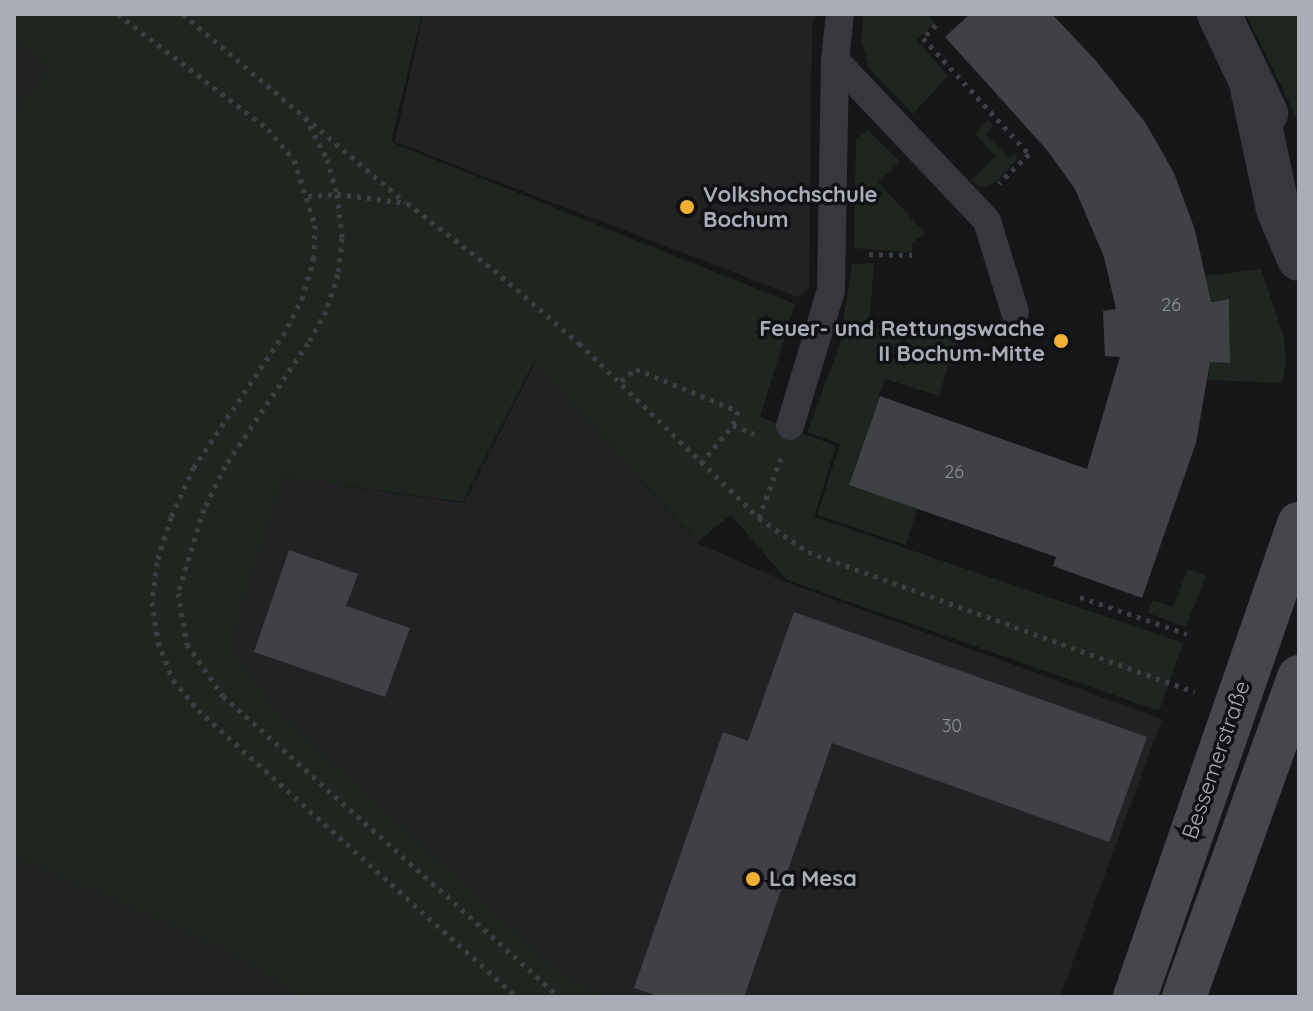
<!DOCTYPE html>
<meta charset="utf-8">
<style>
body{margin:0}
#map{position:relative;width:1313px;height:1011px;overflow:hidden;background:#161618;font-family:Quicksand,sans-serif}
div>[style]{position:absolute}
.built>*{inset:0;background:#222225}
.green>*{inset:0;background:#1e261f}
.building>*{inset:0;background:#404145}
.path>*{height:5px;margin-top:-2.5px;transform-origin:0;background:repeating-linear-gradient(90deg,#3d3f44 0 4px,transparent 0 10px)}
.lane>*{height:28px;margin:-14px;padding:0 14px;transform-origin:14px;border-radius:14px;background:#37383d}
.street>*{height:44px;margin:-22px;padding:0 22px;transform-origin:22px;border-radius:22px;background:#37383d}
.secondary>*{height:44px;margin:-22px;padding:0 22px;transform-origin:22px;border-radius:22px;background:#45474d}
.dots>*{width:22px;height:22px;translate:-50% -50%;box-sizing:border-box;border:4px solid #111113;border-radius:50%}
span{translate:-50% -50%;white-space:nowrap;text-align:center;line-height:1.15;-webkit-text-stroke:7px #111113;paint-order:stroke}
.number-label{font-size:18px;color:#8e929b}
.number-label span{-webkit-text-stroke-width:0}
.poi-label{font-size:22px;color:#a8adb8;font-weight:700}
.left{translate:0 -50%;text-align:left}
.right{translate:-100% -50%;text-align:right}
.street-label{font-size:22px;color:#a8adb8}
.frame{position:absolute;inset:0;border:16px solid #a8adb8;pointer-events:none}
</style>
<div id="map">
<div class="built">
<i style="clip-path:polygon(423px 14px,818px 14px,812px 25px,809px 289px,798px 297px,395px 142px)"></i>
<i style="clip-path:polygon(14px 39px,50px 67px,14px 115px)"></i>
<i style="clip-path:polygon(535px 362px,697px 543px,786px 582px,1162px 719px,1060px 997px,610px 997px,563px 976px,274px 708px,230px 646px,283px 477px,464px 503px)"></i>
<i style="clip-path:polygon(14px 856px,226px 949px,300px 997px,14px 997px)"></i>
</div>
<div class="green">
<i style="clip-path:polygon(14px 14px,422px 14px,391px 142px,795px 304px,760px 417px,836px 446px,814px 517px,1183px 643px,1159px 711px,787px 580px,731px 515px,697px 542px,534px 361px,463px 502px,283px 477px,230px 646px,274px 708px,563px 976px,610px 997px,300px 997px,226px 949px,14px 856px,14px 115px,50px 67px,14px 39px)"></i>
<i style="clip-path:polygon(864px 14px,927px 14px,935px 23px,917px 40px,948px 76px,913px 114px,869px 68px,861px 40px)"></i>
<i style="clip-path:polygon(1246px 14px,1299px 14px,1299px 123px)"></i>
<i style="clip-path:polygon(989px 120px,993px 126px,985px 134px,1009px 158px,1016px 153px,1017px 159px,999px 179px,984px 188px,971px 181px,996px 156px,975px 134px)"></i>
<i style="clip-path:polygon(869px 131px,900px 162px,878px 182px,925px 233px,912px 243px,912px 253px,854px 248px,856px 138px)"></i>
<i style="clip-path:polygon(874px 263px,869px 327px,957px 337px,939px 396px,885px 379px,849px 484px,917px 509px,906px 545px,817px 515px,840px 444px,807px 432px,840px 344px,852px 264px)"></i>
<i style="clip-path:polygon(1261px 269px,1283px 334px,1286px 358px,1283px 383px,1208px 380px,1210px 362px,1230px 363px,1230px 331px,1229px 299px,1208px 301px,1205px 276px)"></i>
<i style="clip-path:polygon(1188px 569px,1206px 576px,1186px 627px,1148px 613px,1153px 600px,1173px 607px)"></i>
</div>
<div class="building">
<i style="clip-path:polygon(970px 14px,1052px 14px,1097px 62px,1145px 122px,1174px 173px,1195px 230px,1211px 302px,1229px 299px,1230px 363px,1210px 362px,1196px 443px,1142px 598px,1053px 566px,1056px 557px,849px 485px,880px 396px,1087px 469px,1120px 357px,1105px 356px,1103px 311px,1116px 309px,1104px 257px,1075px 189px,1047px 150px,945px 37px)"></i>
<i style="clip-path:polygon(289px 550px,358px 574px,346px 606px,410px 628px,385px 697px,254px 652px)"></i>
<i style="clip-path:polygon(794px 612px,1147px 737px,1109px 842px,832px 743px,744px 997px,660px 997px,634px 988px,723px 732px,748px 741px)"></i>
</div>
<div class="path">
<i style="left:118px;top:14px;width:189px;rotate:37.5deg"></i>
<i style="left:268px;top:129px;width:40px;rotate:50deg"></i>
<i style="left:294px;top:160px;width:68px;rotate:72.1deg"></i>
<i style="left:315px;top:225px;width:32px;rotate:92deg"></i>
<i style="left:314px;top:257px;width:41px;rotate:105.8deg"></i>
<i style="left:303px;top:296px;width:40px;rotate:116.6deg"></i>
<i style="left:285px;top:332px;width:163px;rotate:124deg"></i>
<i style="left:194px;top:467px;width:55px;rotate:114.7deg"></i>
<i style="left:171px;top:517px;width:47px;rotate:107.3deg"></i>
<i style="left:157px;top:562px;width:40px;rotate:97.1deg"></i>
<i style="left:152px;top:602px;width:40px;rotate:81.5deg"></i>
<i style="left:158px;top:642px;width:41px;rotate:68.5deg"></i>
<i style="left:173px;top:680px;width:39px;rotate:50deg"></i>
<i style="left:198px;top:710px;width:429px;rotate:42deg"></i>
<i style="left:183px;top:14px;width:291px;rotate:40.3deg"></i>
<i style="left:936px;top:25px;width:18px;rotate:135deg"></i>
<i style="left:923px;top:38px;width:157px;rotate:47.6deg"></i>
<i style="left:1029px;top:154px;width:42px;rotate:136deg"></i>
<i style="left:305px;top:117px;width:47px;rotate:62.4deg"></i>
<i style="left:327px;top:159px;width:36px;rotate:74deg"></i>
<i style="left:337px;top:194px;width:44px;rotate:83.5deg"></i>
<i style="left:342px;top:238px;width:36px;rotate:96deg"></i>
<i style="left:338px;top:274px;width:39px;rotate:108deg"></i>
<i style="left:326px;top:311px;width:37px;rotate:119deg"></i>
<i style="left:308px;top:343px;width:148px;rotate:124deg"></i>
<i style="left:225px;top:466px;width:48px;rotate:116deg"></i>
<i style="left:204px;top:509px;width:88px;rotate:107.2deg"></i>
<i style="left:178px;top:593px;width:52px;rotate:80deg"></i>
<i style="left:187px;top:644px;width:63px;rotate:55.3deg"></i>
<i style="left:223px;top:696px;width:452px;rotate:41.8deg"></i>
<i style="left:308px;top:196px;width:29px;rotate:-4deg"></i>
<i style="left:337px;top:194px;width:71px;rotate:7.3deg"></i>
<i style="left:407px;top:203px;width:110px;rotate:37.6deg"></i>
<i style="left:494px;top:270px;width:112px;rotate:40.7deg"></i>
<i style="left:579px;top:343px;width:251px;rotate:44.2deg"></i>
<i style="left:759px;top:518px;width:60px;rotate:34.8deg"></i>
<i style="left:808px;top:552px;width:411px;rotate:19.9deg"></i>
<i style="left:869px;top:254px;width:43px;rotate:1.3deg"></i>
<i style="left:621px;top:381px;width:19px;rotate:-39deg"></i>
<i style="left:636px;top:369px;width:110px;rotate:22.4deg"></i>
<i style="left:738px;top:411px;width:15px;rotate:110deg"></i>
<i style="left:733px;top:425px;width:23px;rotate:23deg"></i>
<i style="left:701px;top:463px;width:50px;rotate:-49.9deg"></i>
<i style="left:759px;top:518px;width:64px;rotate:-69.9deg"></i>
<i style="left:1080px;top:597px;width:113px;rotate:19.1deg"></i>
</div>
<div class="lane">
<i style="left:840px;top:14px;width:46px;rotate:96.2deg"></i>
<i style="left:835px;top:60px;width:221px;rotate:46.6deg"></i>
<i style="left:987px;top:221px;width:95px;rotate:72.9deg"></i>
<i style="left:790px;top:426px;width:142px;rotate:-73.2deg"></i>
<i style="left:831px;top:290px;width:230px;rotate:-89deg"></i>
</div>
<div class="street">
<i style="left:1219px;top:14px;width:110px;rotate:64.6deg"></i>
<i style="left:1252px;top:88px;width:124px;rotate:77.9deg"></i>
<i style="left:1278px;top:209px;width:54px;rotate:67.2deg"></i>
</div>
<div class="secondary">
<i style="left:1135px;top:997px;width:501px;rotate:-70.88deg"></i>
<i style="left:1184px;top:997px;width:340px;rotate:-70.2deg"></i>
</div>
<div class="dots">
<i style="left:687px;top:207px;background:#f2b134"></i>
<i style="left:1061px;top:341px;background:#f2b134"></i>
<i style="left:753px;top:879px;background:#f2b134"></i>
</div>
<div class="number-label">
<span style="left:1171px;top:305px">26</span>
<span style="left:954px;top:472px">26</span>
<span style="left:952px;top:726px">30</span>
</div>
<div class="poi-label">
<span class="left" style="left:703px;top:207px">Volkshochschule<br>Bochum</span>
<span class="right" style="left:1045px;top:341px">Feuer- und Rettungswache<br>II Bochum-Mitte</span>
<span class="left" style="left:769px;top:879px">La Mesa</span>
</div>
<div class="street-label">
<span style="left:1216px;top:760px;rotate:-71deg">Bessemerstraße</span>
</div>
<div class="frame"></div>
</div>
